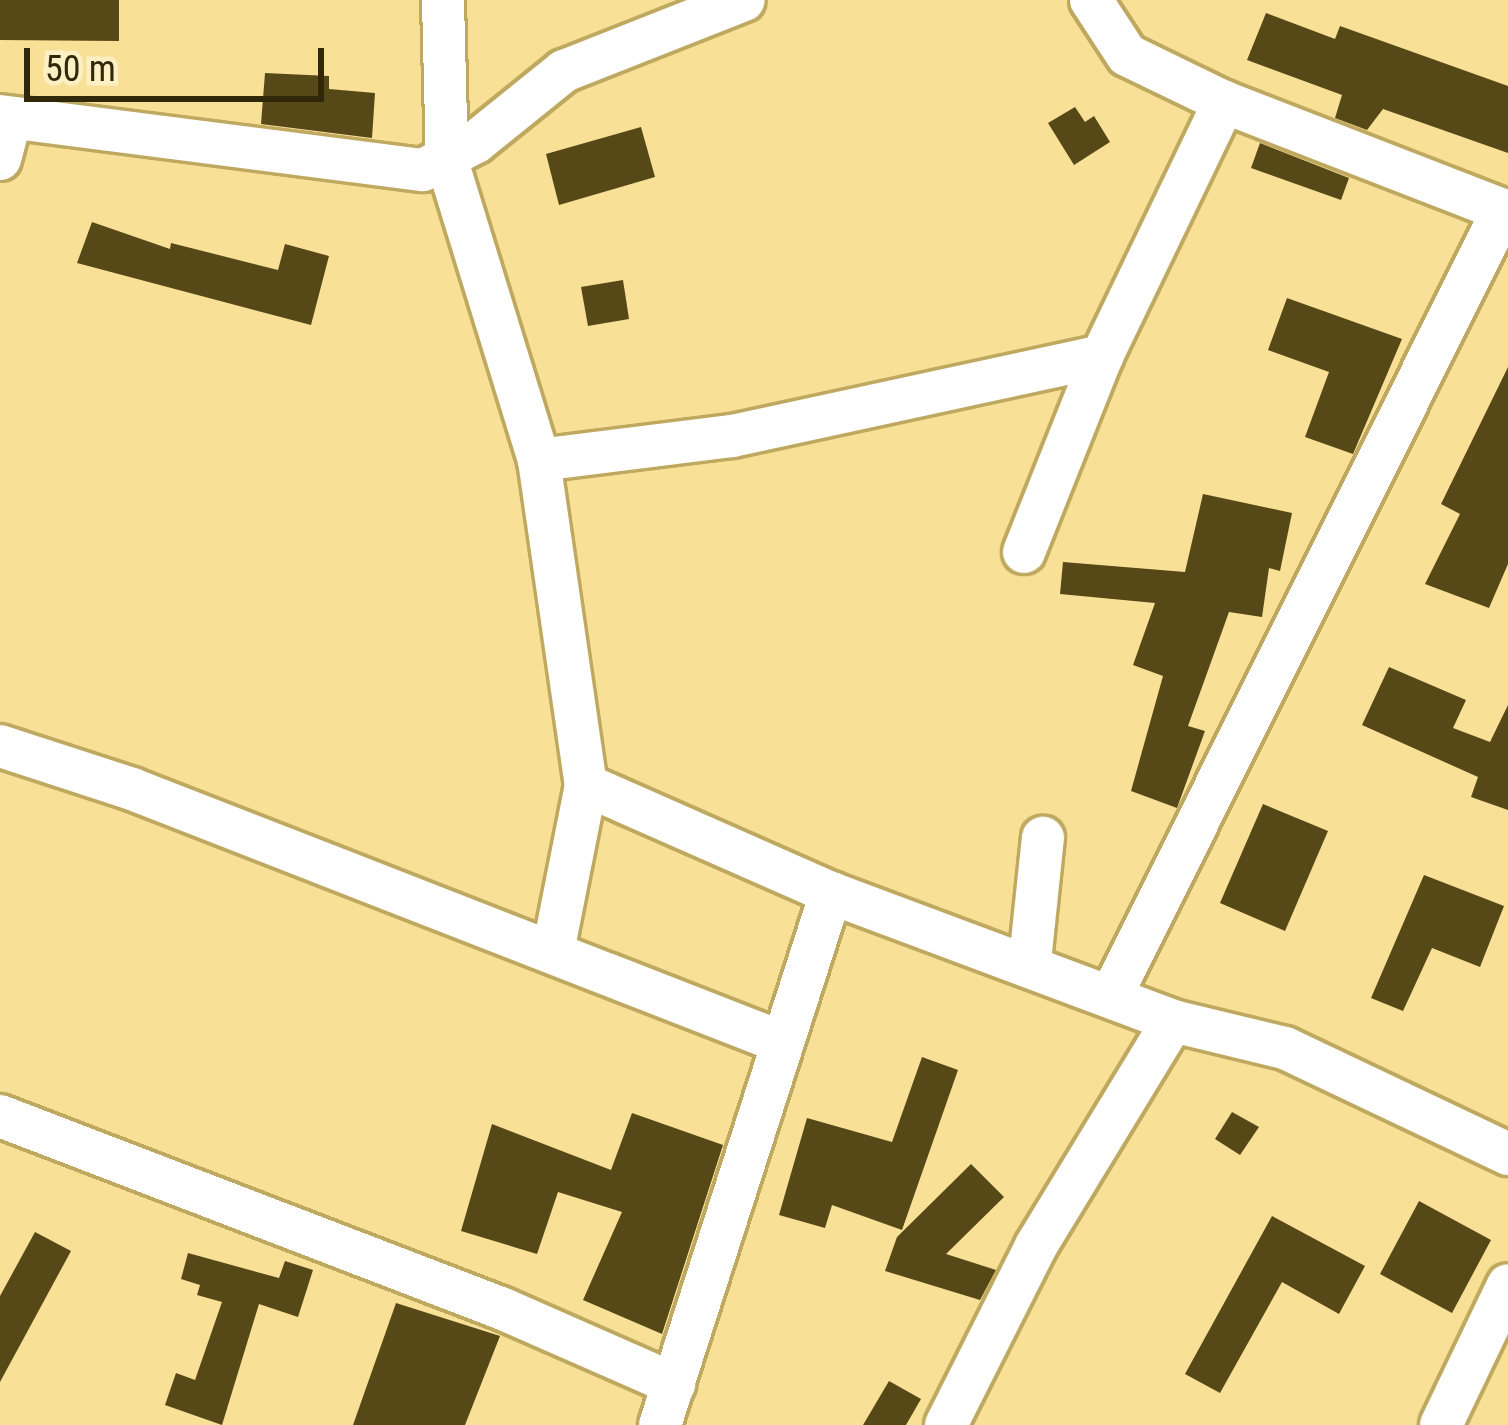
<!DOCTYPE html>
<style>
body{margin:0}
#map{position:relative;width:1508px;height:1425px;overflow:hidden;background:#f8e197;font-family:"Roboto Condensed",sans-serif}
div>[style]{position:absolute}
.building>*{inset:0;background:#574817}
.roads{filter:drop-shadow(3px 0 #bfa860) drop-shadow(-3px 0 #bfa860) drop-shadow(0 3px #bfa860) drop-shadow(0 -3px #bfa860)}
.minor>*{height:42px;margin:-21px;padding:0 21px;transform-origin:21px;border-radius:21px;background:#fff}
span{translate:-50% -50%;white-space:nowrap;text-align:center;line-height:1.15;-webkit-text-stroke:12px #fcefc4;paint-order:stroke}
.scale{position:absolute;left:24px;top:48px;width:300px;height:54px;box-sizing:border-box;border:6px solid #312809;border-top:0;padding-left:15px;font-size:36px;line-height:42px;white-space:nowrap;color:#312809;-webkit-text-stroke:9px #fcefc4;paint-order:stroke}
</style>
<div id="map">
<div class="building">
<i style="clip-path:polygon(0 0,119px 0,119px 41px,0 40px)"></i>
<i style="clip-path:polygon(1266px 13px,1335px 39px,1340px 26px,1508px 86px,1508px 153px,1383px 109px,1367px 130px,1335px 118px,1342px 95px,1247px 60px)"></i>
<i style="clip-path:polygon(265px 73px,329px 76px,329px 89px,375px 93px,372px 138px,261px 124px)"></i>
<i style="clip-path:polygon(1075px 107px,1085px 122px,1094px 116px,1110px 142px,1074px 165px,1048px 123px)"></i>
<i style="clip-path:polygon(641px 127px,655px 177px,559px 205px,546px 154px)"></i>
<i style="clip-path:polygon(1260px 143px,1349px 178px,1341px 200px,1251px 168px)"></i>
<i style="clip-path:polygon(92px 222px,170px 249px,171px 243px,278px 270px,285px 244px,329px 256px,311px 325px,77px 263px)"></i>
<i style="clip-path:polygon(623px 280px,629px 319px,588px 326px,581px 287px)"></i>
<i style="clip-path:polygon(1287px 298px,1402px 339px,1353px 454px,1305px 437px,1329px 372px,1268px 350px)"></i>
<i style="clip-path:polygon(1508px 367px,1508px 564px,1489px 608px,1425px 584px,1460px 514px,1441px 504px)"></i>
<i style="clip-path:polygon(1203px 494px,1292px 513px,1280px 571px,1269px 568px,1262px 617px,1229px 612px,1188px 726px,1205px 731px,1177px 808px,1131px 791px,1163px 676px,1133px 665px,1155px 603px,1060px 594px,1063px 562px,1185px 572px)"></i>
<i style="clip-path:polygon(1389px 667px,1466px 700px,1453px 728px,1490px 742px,1508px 705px,1508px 810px,1471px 797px,1478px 777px,1362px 725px)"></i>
<i style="clip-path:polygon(1263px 804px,1328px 831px,1285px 931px,1220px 903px)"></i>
<i style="clip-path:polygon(1424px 875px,1504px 906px,1480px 967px,1432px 948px,1403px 1011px,1371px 998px)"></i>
<i style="clip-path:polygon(922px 1057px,958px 1070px,902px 1230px,832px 1205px,825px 1228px,779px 1215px,807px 1118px,892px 1142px)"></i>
<i style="clip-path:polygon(1232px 1112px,1259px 1127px,1240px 1155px,1215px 1139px)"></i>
<i style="clip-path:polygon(632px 1113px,723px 1145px,662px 1334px,583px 1300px,622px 1212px,558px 1192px,537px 1254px,461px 1231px,492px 1124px,611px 1170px)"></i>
<i style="clip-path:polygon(971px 1164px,1004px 1197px,946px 1254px,996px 1270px,980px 1300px,885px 1271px,897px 1237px)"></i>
<i style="clip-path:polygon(1419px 1201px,1491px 1240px,1452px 1313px,1380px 1274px)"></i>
<i style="clip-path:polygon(1272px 1216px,1365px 1266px,1339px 1314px,1282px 1282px,1220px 1393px,1185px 1374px)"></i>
<i style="clip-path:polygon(35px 1232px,71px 1251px,0 1382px,0 1296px)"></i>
<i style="clip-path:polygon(188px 1253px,279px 1278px,285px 1261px,313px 1270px,298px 1317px,259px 1304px,222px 1425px,165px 1405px,176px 1373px,195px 1380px,222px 1302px,197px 1295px,200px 1285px,181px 1279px)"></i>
<i style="clip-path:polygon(396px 1303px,500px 1336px,465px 1425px,353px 1425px)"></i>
<i style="clip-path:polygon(889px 1381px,921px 1399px,906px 1425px,863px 1425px)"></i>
</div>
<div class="roads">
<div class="minor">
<i style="left:443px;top:0;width:161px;rotate:88.6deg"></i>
<i style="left:447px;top:161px;width:313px;rotate:72.9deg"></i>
<i style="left:539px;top:460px;width:328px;rotate:81.8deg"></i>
<i style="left:586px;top:785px;width:170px;rotate:101.2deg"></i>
<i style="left:1091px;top:0;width:66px;rotate:56.8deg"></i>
<i style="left:1127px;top:55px;width:108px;rotate:25.9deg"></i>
<i style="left:1224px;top:102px;width:305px;rotate:21.2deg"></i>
<i style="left:0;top:116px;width:426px;rotate:7.3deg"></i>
<i style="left:423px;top:170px;width:60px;rotate:-27.8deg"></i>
<i style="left:476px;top:142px;width:113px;rotate:-38.9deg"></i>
<i style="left:564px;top:71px;width:193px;rotate:-21.5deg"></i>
<i style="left:0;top:159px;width:42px;rotate:-75deg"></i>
<i style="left:539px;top:460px;width:194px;rotate:-7.1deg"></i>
<i style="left:732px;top:436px;width:379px;rotate:-12.2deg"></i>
<i style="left:1024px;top:552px;width:211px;rotate:-68.3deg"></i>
<i style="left:1102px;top:356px;width:282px;rotate:-64.3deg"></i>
<i style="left:0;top:746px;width:139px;rotate:18deg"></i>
<i style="left:132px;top:789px;width:697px;rotate:21.3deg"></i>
<i style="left:586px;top:785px;width:268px;rotate:23.8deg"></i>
<i style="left:831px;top:893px;width:365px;rotate:20.5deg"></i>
<i style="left:1173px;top:1021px;width:115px;rotate:13.6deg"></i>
<i style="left:1285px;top:1048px;width:247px;rotate:25.4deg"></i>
<i style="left:1030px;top:961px;width:124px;rotate:-84deg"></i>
<i style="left:1111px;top:996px;width:878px;rotate:-63.49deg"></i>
<i style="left:0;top:1116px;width:539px;rotate:20.99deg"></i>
<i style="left:503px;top:1309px;width:187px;rotate:23.7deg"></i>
<i style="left:660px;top:1425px;width:559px;rotate:-72.18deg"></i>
<i style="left:946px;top:1425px;width:200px;rotate:-63.3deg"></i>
<i style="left:1036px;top:1246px;width:263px;rotate:-58.7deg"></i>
<i style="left:1441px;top:1425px;width:155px;rotate:-64.4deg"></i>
</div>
</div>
<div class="scale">50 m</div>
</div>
